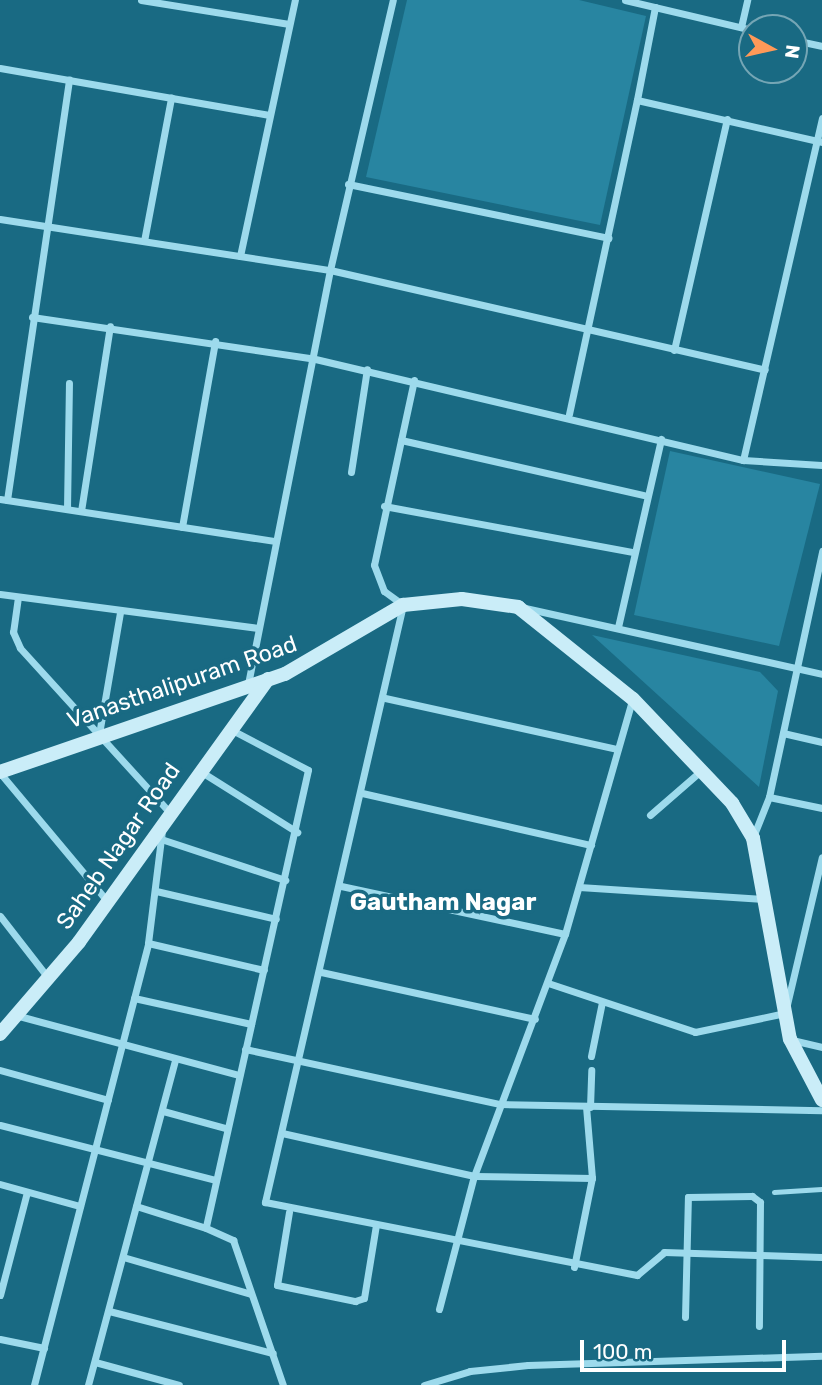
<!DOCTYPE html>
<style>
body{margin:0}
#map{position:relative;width:822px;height:1385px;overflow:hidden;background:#196a83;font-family:Rubik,sans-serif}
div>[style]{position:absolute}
.green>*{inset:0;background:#2885a1}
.lane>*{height:5px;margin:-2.5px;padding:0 2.5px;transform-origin:2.5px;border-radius:2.5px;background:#9ddaec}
.street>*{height:7px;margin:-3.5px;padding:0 3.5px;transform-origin:3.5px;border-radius:3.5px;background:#9ddaec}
.secondary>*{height:14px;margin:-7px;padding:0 7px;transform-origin:7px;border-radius:7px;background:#caedf8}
span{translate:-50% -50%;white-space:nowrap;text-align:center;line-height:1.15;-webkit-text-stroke:7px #196a83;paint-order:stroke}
.street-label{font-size:23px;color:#fff}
.neighbourhood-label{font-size:24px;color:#fff;font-weight:700}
.north{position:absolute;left:738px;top:14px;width:70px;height:70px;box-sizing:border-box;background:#196a83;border:2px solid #75a6b5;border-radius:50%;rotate:98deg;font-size:19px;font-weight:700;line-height:28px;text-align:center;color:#fff}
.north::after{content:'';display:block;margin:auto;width:24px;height:32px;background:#ff9958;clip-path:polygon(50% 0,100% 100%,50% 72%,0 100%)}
.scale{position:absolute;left:580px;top:1340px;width:206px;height:32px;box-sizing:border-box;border:4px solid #fff;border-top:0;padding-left:9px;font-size:21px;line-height:24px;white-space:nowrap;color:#fff;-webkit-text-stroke:5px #196a83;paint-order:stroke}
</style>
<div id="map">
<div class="green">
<i style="clip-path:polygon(407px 0,579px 0,646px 16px,600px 225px,366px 177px)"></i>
<i style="clip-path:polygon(670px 451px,820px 484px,779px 646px,634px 615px)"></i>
<i style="clip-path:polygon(592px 635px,760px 672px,778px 691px,759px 787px)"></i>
</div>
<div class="lane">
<i style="left:774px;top:1192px;width:48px;rotate:-3.6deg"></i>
</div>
<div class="street">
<i style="left:141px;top:0;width:150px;rotate:9.2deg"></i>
<i style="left:625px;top:0;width:130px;rotate:13.3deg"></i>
<i style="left:655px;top:7px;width:95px;rotate:101deg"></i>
<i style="left:637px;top:100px;width:190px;rotate:12.8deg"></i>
<i style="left:741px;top:27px;width:28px;rotate:-77deg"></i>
<i style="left:794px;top:40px;width:29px;rotate:12deg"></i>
<i style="left:0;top:68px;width:272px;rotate:9.9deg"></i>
<i style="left:822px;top:118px;width:351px;rotate:103deg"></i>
<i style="left:743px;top:460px;width:79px;rotate:3.6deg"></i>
<i style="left:348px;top:184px;width:266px;rotate:11.7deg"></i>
<i style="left:0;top:219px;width:334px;rotate:8.8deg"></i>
<i style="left:330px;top:270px;width:446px;rotate:12.9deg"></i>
<i style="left:144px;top:241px;width:146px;rotate:-79.3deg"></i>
<i style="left:240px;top:256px;width:262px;rotate:-77.9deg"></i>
<i style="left:32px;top:317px;width:282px;rotate:8.4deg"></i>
<i style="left:311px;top:358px;width:444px;rotate:13.3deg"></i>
<i style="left:674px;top:350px;width:237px;rotate:-77.1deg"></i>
<i style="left:414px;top:380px;width:189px;rotate:102.2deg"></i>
<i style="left:374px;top:565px;width:28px;rotate:69deg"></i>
<i style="left:384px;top:591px;width:24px;rotate:36deg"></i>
<i style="left:403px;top:605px;width:613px;rotate:103.02deg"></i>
<i style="left:265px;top:1202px;width:379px;rotate:11.1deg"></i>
<i style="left:637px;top:1275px;width:35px;rotate:-40deg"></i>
<i style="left:664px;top:1252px;width:158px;rotate:1.8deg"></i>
<i style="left:569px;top:414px;width:321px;rotate:-77.8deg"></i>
<i style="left:401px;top:440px;width:249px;rotate:12.8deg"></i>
<i style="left:351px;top:472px;width:104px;rotate:-81.2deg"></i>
<i style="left:0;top:499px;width:277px;rotate:8.7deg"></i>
<i style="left:7px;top:500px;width:425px;rotate:-81.6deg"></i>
<i style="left:384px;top:506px;width:252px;rotate:10.5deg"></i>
<i style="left:67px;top:509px;width:126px;rotate:-89.1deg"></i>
<i style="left:81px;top:511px;width:187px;rotate:-81.1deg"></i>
<i style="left:182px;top:527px;width:189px;rotate:-79.9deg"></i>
<i style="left:0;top:594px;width:260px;rotate:7.5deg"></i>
<i style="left:18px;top:597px;width:35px;rotate:98deg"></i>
<i style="left:13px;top:632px;width:17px;rotate:66deg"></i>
<i style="left:20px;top:648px;width:222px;rotate:47.7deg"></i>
<i style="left:525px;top:608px;width:304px;rotate:12.5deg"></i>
<i style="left:618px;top:627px;width:193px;rotate:-77.1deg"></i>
<i style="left:248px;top:684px;width:422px;rotate:-78.8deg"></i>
<i style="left:330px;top:270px;width:277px;rotate:-76.9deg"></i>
<i style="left:385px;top:698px;width:238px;rotate:12.4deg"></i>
<i style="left:230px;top:729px;width:88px;rotate:27.7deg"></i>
<i style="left:308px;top:770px;width:469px;rotate:102.6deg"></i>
<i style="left:206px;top:1228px;width:30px;rotate:24deg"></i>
<i style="left:233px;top:1240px;width:153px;rotate:71deg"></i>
<i style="left:783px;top:733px;width:40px;rotate:13deg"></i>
<i style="left:99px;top:734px;width:123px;rotate:-80.2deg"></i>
<i style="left:200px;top:771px;width:115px;rotate:32.2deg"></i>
<i style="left:0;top:773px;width:167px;rotate:50.1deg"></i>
<i style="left:362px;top:793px;width:235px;rotate:12.8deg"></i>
<i style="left:769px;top:797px;width:54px;rotate:11.7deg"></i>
<i style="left:650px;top:815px;width:70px;rotate:-41deg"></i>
<i style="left:753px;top:837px;width:43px;rotate:-68.2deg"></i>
<i style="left:769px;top:797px;width:252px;rotate:-77.8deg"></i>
<i style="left:161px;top:839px;width:131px;rotate:18.3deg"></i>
<i style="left:341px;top:886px;width:229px;rotate:12.1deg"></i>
<i style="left:579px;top:887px;width:185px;rotate:3.7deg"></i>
<i style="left:156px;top:891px;width:123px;rotate:13.1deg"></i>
<i style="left:0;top:916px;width:80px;rotate:52.1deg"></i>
<i style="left:148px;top:943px;width:119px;rotate:13.1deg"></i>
<i style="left:321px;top:972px;width:219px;rotate:12.4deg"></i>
<i style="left:548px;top:983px;width:155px;rotate:18.4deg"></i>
<i style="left:695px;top:1032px;width:92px;rotate:-11.9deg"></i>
<i style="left:785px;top:1013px;width:160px;rotate:-76.7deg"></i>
<i style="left:134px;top:998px;width:120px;rotate:12.5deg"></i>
<i style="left:19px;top:1016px;width:228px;rotate:15deg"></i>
<i style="left:792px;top:1040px;width:31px;rotate:13deg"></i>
<i style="left:245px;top:1049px;width:261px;rotate:12.2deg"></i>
<i style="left:500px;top:1104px;width:322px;rotate:1.1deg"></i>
<i style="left:591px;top:1056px;width:55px;rotate:-78.5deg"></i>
<i style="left:0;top:1070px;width:112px;rotate:15.5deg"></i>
<i style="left:590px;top:1107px;width:37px;rotate:-88deg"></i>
<i style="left:163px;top:1111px;width:64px;rotate:15.3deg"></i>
<i style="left:0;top:1125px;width:222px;rotate:14.3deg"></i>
<i style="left:282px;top:1133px;width:197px;rotate:12.6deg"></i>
<i style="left:474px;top:1176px;width:118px;rotate:1deg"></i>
<i style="left:0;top:1184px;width:83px;rotate:15.4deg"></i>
<i style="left:136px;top:1206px;width:73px;rotate:17.4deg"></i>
<i style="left:289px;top:1212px;width:74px;rotate:99.3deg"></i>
<i style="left:277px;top:1285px;width:80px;rotate:11.6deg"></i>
<i style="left:355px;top:1301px;width:9px;rotate:-18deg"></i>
<i style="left:364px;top:1298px;width:74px;rotate:-80.7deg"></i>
<i style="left:123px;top:1257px;width:133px;rotate:16.1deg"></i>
<i style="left:574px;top:1267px;width:91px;rotate:-78.6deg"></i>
<i style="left:592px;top:1178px;width:71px;rotate:-94.8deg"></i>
<i style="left:0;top:1295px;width:106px;rotate:-75.3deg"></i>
<i style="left:439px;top:1309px;width:138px;rotate:-75.3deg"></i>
<i style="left:474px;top:1176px;width:259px;rotate:-69.4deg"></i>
<i style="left:565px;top:934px;width:243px;rotate:-74deg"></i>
<i style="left:109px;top:1311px;width:169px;rotate:14.4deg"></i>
<i style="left:685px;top:1317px;width:120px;rotate:-88.6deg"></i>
<i style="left:688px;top:1197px;width:64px;rotate:-0.9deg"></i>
<i style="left:752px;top:1196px;width:10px;rotate:37deg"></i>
<i style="left:760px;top:1202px;width:124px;rotate:90.5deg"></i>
<i style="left:0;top:1339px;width:45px;rotate:11.6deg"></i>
<i style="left:95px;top:1362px;width:87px;rotate:15.3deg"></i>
<i style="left:34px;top:1385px;width:456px;rotate:-75.5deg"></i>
<i style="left:148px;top:943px;width:113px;rotate:-82.9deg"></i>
<i style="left:88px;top:1385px;width:336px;rotate:-75deg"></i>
<i style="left:424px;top:1385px;width:48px;rotate:-16.9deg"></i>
<i style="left:470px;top:1371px;width:58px;rotate:-5.9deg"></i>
<i style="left:528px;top:1365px;width:294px;rotate:-1.8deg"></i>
</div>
<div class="secondary">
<i style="left:0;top:772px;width:301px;rotate:-19deg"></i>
<i style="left:285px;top:674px;width:137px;rotate:-30.3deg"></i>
<i style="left:403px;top:605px;width:59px;rotate:-5.8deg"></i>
<i style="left:462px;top:599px;width:57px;rotate:8.1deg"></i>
<i style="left:518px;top:607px;width:147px;rotate:38.7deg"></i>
<i style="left:633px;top:699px;width:144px;rotate:46.4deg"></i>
<i style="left:732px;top:803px;width:41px;rotate:59deg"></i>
<i style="left:753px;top:838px;width:204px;rotate:79.6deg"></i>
<i style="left:790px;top:1039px;width:69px;rotate:62.3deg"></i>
<i style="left:0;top:1034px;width:121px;rotate:-49.3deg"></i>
<i style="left:79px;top:942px;width:324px;rotate:-54.3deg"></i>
</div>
<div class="street-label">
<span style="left:182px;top:682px;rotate:-19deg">Vanasthalipuram Road</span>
<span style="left:118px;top:846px;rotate:-55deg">Saheb Nagar Road</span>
</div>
<div class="neighbourhood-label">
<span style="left:443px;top:903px">Gautham Nagar</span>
</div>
<div class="north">N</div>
<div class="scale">100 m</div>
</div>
